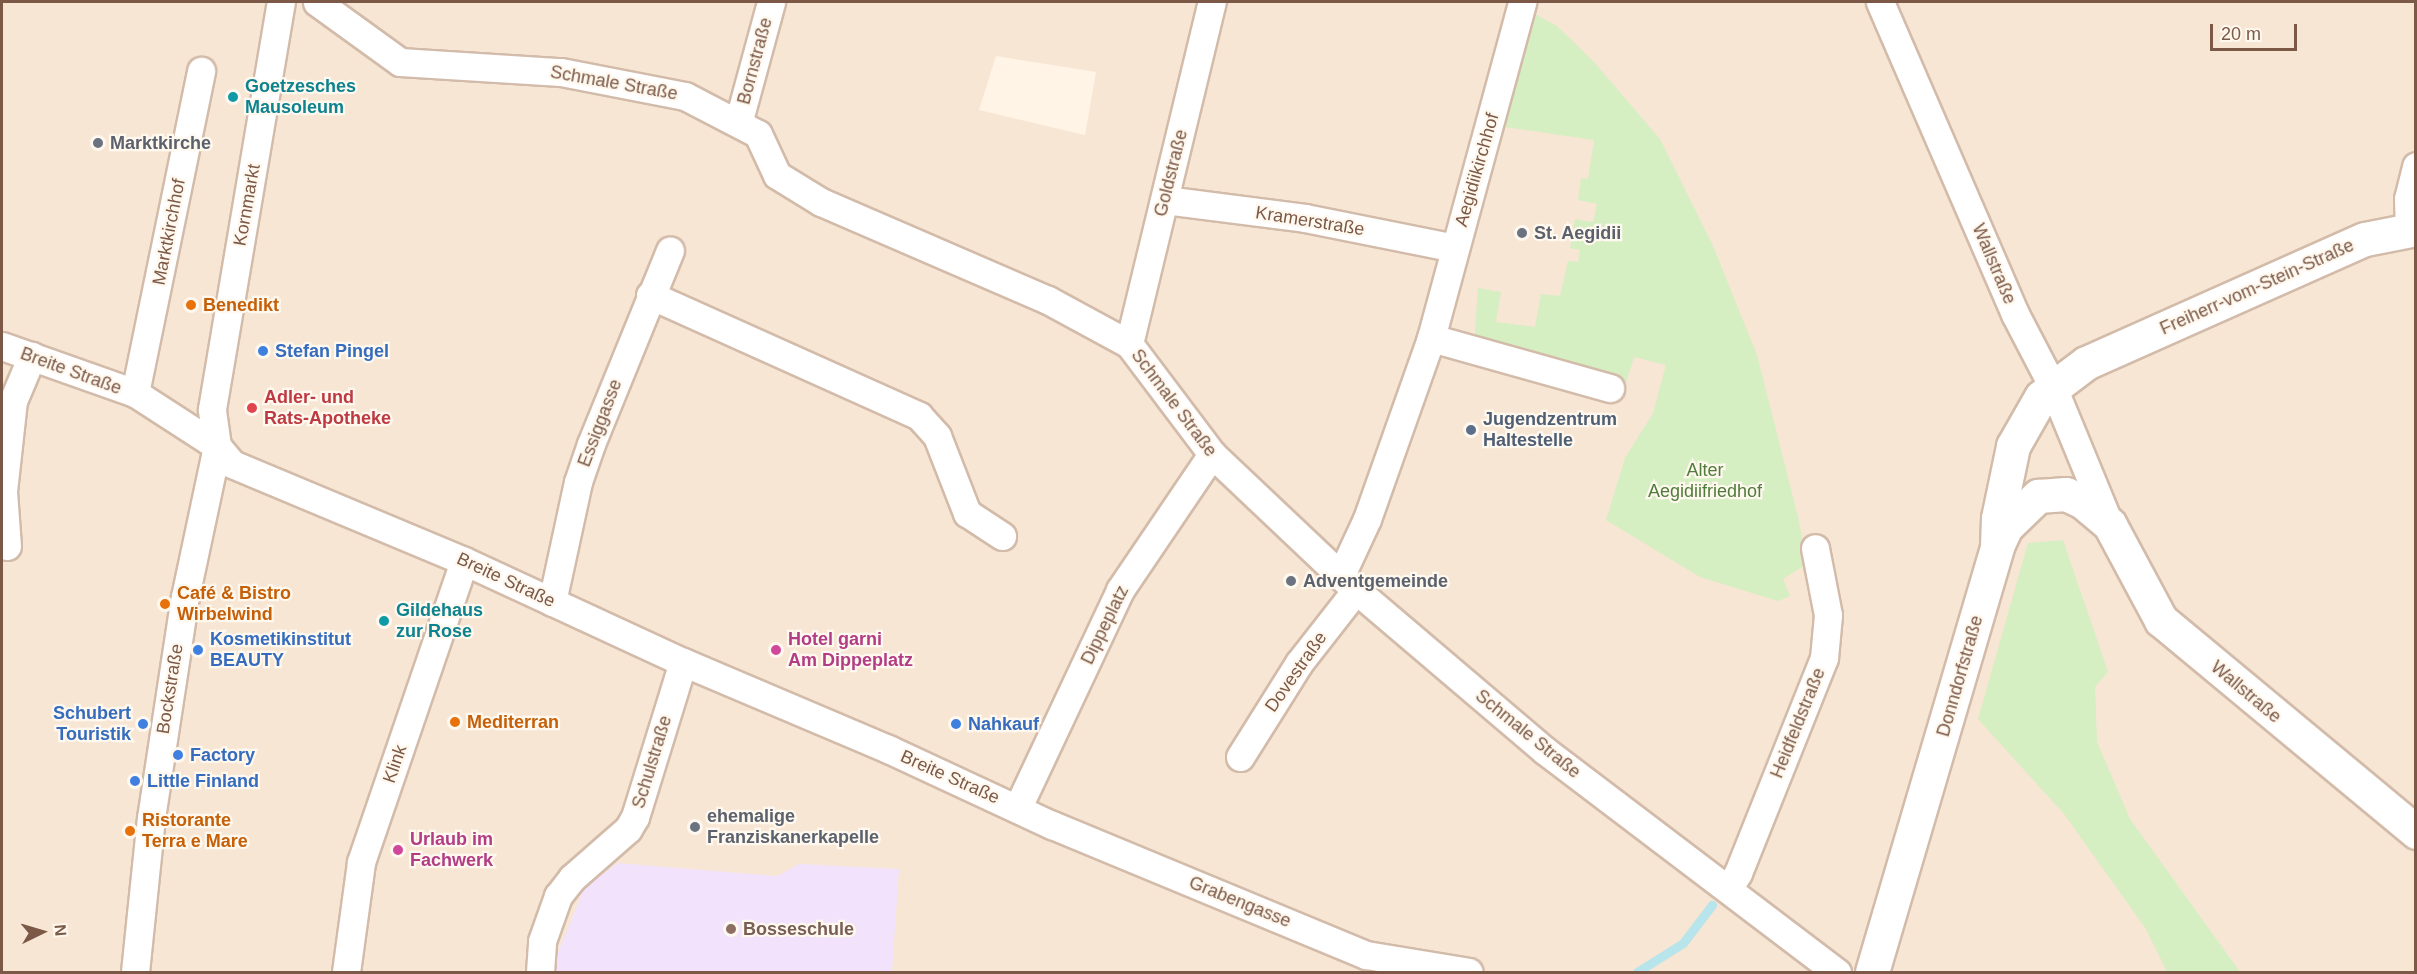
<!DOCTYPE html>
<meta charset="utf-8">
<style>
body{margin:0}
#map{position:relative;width:2417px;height:974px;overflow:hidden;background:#fff4e6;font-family:Arial,sans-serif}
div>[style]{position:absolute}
.residential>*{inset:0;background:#f7e6d4}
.education>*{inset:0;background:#f2e2fb}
.green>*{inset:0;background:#d5eec2}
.stream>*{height:9px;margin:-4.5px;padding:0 4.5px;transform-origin:4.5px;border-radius:4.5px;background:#b8e5eb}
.roads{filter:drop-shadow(2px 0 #d3bbaa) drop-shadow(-2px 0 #d3bbaa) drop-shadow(0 2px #d3bbaa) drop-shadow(0 -2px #d3bbaa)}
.street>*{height:27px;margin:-13.5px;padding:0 13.5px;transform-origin:13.5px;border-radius:13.5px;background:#fff}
.secondary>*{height:33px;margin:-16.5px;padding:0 16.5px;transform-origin:16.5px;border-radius:16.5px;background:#fff}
.dots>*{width:16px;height:16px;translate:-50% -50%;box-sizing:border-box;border:3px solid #fff8ef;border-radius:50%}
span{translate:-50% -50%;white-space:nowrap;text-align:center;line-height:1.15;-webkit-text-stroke:4.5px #fff8ef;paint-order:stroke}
.street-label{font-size:18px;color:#7c5947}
.culture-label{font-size:18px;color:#0d838f;font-weight:700}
.left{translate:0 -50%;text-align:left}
.worship-label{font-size:18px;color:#5b616d;font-weight:700}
.food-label{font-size:18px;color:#c56008;font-weight:700}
.shop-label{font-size:18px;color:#366cbe;font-weight:700}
.right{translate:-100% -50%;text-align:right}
.health-label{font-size:18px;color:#be3a42;font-weight:700}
.service-label{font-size:18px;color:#4e5e75;font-weight:700}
.park-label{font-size:18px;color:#507c3b}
.hotel-label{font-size:18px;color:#b23c85;font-weight:700}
.education-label{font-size:18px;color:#785e54;font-weight:700}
.frame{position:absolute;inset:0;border:3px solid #7c5947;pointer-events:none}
.north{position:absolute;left:12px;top:902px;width:60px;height:60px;-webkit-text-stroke:4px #fff8ef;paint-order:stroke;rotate:85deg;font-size:16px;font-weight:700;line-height:24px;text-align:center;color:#7c5947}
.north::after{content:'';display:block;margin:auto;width:21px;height:27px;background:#7c5947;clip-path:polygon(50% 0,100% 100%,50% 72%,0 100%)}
.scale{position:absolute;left:2210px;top:24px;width:87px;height:27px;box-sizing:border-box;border:3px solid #7c5947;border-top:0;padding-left:8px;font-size:18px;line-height:21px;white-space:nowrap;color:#7c5947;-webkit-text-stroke:4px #fff8ef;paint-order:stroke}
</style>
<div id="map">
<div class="residential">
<i style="clip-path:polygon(evenodd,2px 2px,2415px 2px,2415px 972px,2px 972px,2px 2px,996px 56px,1096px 72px,1085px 135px,979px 110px,996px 56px)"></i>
</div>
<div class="education">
<i style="clip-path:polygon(617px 863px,777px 876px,799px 864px,899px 869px,892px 972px,550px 972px,584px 889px)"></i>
</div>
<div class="green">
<i style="clip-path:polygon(1533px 13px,1557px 26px,1593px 61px,1660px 139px,1713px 246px,1757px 355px,1798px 517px,1807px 564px,1783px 579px,1790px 596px,1778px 601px,1700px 577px,1606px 520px,1625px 458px,1653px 413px,1666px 365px,1634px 357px,1625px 386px,1474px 346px,1478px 288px,1501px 292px,1496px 322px,1535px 327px,1541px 294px,1560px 296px,1568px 261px,1578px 262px,1580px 250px,1570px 248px,1575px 219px,1593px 222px,1597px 204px,1578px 200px,1581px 178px,1588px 179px,1594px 140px,1505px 127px)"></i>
<i style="clip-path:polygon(2063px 540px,2108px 672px,2095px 687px,2097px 742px,2130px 819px,2240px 972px,2167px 972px,2146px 929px,2064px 814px,1978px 719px,2028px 543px)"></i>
</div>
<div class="stream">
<i style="left:1637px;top:972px;width:54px;rotate:-32.2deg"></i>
<i style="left:1683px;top:943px;width:48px;rotate:-52.7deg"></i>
</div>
<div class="roads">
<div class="street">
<i style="left:317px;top:2px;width:102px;rotate:35.9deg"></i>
<i style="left:400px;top:62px;width:161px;rotate:3.6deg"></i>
<i style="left:561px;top:72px;width:126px;rotate:11deg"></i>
<i style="left:685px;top:96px;width:82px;rotate:27.5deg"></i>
<i style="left:758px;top:134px;width:45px;rotate:65.1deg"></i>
<i style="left:777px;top:175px;width:52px;rotate:31.5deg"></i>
<i style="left:821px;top:202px;width:247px;rotate:23.4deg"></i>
<i style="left:1048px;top:300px;width:92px;rotate:28.5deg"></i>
<i style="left:1129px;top:344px;width:138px;rotate:53deg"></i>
<i style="left:1212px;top:454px;width:198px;rotate:43.4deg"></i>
<i style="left:1356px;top:590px;width:247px;rotate:40.4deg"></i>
<i style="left:1544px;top:750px;width:368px;rotate:37.2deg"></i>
<i style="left:1880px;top:2px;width:340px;rotate:66.6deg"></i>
<i style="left:2015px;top:314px;width:80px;rotate:62.5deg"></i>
<i style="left:2052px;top:385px;width:149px;rotate:67.6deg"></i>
<i style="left:739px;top:120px;width:122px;rotate:-74.8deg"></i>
<i style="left:1165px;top:200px;width:141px;rotate:7.3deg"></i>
<i style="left:1305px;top:218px;width:153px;rotate:11.3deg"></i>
<i style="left:2409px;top:229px;width:30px;rotate:-92deg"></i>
<i style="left:2408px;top:199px;width:34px;rotate:-76deg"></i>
<i style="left:650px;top:295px;width:295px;rotate:24.2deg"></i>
<i style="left:919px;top:416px;width:27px;rotate:48deg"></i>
<i style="left:937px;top:436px;width:83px;rotate:68.7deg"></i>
<i style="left:967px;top:513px;width:42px;rotate:33.3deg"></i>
<i style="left:1431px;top:338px;width:186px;rotate:15.6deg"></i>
<i style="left:1129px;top:344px;width:352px;rotate:-76.4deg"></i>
<i style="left:2px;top:346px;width:141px;rotate:19.5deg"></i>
<i style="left:135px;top:393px;width:98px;rotate:32.9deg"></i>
<i style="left:217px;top:446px;width:23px;rotate:50deg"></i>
<i style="left:232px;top:464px;width:251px;rotate:22.7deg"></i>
<i style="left:464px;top:561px;width:241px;rotate:24.8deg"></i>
<i style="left:683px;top:662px;width:223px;rotate:23deg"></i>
<i style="left:888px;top:749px;width:181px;rotate:24.9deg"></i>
<i style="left:1052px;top:825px;width:340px;rotate:22.5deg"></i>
<i style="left:1366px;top:955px;width:104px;rotate:9.4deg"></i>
<i style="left:135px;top:393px;width:329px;rotate:-78.4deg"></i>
<i style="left:7px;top:546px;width:55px;rotate:-94.2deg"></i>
<i style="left:3px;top:491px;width:91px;rotate:-83.7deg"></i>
<i style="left:13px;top:401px;width:49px;rotate:-67.1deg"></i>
<i style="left:1341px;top:575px;width:62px;rotate:-65.1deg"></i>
<i style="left:1367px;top:519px;width:192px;rotate:-70.5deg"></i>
<i style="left:1431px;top:338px;width:348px;rotate:-74.8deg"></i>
<i style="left:552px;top:602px;width:123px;rotate:-77.8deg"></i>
<i style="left:578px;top:482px;width:40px;rotate:-71.1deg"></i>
<i style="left:591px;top:444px;width:209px;rotate:-67.8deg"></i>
<i style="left:1240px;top:757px;width:111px;rotate:-57.9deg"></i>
<i style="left:1299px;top:663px;width:93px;rotate:-52deg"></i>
<i style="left:1018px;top:807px;width:240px;rotate:-64.8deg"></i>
<i style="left:1120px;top:590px;width:164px;rotate:-55.9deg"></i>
<i style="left:1728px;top:889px;width:19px;rotate:-58deg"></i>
<i style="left:1738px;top:873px;width:232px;rotate:-68.2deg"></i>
<i style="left:1824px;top:658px;width:43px;rotate:-84.7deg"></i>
<i style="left:1828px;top:615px;width:68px;rotate:-101deg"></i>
<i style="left:135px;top:972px;width:155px;rotate:-84.1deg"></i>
<i style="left:151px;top:818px;width:224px;rotate:-81.3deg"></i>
<i style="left:185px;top:597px;width:154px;rotate:-78deg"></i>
<i style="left:217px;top:446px;width:37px;rotate:-98deg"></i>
<i style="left:212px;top:409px;width:413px;rotate:-80.4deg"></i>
<i style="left:346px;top:972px;width:111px;rotate:-82.2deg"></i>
<i style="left:361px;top:862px;width:318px;rotate:-71.1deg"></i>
<i style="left:540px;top:972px;width:31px;rotate:-86deg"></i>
<i style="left:542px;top:941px;width:48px;rotate:-70.4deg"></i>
<i style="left:558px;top:896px;width:23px;rotate:-52deg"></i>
<i style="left:572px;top:878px;width:74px;rotate:-41.2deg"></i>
<i style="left:628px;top:829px;width:14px;rotate:-60deg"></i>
<i style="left:635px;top:817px;width:162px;rotate:-72.8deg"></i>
</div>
<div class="secondary">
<i style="left:1998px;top:544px;width:19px;rotate:-65deg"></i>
<i style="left:2006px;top:527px;width:45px;rotate:-44.1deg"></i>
<i style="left:2038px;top:496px;width:28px;rotate:-4deg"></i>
<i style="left:2066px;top:494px;width:19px;rotate:25deg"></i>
<i style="left:2083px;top:502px;width:35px;rotate:40deg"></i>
<i style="left:2110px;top:525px;width:108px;rotate:61.8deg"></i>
<i style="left:2161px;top:620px;width:332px;rotate:39.7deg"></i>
<i style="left:1872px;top:972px;width:444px;rotate:-73.6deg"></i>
<i style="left:1997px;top:546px;width:28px;rotate:-88deg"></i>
<i style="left:1998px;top:518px;width:74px;rotate:-78.2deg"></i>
<i style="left:2013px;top:446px;width:56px;rotate:-60.3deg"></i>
<i style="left:2041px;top:397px;width:56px;rotate:-37.1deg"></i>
<i style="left:2086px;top:363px;width:305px;rotate:-24deg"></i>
<i style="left:2365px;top:239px;width:52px;rotate:-11.1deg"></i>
</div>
</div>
<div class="dots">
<i style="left:233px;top:97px;background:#0f9aa8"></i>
<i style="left:98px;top:143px;background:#6b7280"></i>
<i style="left:1522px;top:233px;background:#6b7280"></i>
<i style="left:191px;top:305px;background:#e8710a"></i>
<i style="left:263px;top:351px;background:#3f7fe0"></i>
<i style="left:252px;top:408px;background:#e0444e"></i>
<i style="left:1471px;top:430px;background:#5c6f8a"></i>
<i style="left:1291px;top:581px;background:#6b7280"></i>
<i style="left:165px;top:604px;background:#e8710a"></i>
<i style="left:384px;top:621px;background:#0f9aa8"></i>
<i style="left:198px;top:650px;background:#3f7fe0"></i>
<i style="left:776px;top:650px;background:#d1479c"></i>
<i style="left:455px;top:722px;background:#e8710a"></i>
<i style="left:143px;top:724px;background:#3f7fe0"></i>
<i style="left:956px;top:724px;background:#3f7fe0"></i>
<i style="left:178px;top:755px;background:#3f7fe0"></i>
<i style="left:135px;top:781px;background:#3f7fe0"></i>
<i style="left:695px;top:827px;background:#6b7280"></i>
<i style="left:130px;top:831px;background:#e8710a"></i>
<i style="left:398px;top:850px;background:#d1479c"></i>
<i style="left:731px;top:929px;background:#8d6e63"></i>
</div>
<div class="street-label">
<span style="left:755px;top:61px;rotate:-75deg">Bornstraße</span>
<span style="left:614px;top:83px;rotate:10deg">Schmale Straße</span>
<span style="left:1477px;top:170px;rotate:-74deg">Aegidiikirchhof</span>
<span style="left:1171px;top:173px;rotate:-76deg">Goldstraße</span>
<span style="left:247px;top:205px;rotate:-80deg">Kornmarkt</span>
<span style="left:1310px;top:221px;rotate:9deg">Kramerstraße</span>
<span style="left:169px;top:232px;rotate:-79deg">Marktkirchhof</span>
<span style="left:1994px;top:264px;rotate:67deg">Wallstraße</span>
<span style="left:2257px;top:287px;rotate:-24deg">Freiherr-vom-Stein-Straße</span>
<span style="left:71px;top:371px;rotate:20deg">Breite Straße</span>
<span style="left:1174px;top:403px;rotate:53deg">Schmale Straße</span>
<span style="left:600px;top:423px;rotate:-69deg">Essiggasse</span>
<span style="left:506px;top:580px;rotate:25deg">Breite Straße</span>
<span style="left:1105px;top:625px;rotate:-64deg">Dippeplatz</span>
<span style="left:1296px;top:672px;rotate:-55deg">Dovestraße</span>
<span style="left:1960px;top:676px;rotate:-74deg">Donndorfstraße</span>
<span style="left:170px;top:689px;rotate:-81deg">Bockstraße</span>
<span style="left:2246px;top:692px;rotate:40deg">Wallstraße</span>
<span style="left:1798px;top:723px;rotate:-68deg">Heidfeldstraße</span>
<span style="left:1528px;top:734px;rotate:39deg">Schmale Straße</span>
<span style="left:652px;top:762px;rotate:-73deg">Schulstraße</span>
<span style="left:395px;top:764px;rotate:-71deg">Klink</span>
<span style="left:950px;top:777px;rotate:24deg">Breite Straße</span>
<span style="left:1240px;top:902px;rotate:22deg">Grabengasse</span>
</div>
<div class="culture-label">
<span class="left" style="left:245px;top:97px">Goetzesches<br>Mausoleum</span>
<span class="left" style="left:396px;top:621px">Gildehaus<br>zur Rose</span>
</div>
<div class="worship-label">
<span class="left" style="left:110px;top:143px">Marktkirche</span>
<span class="left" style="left:1534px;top:233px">St. Aegidii</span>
<span class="left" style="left:1303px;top:581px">Adventgemeinde</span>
<span class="left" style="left:707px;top:827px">ehemalige<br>Franziskanerkapelle</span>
</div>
<div class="food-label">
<span class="left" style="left:203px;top:305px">Benedikt</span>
<span class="left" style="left:177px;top:604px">Café &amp; Bistro<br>Wirbelwind</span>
<span class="left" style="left:467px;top:722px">Mediterran</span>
<span class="left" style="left:142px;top:831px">Ristorante<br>Terra e Mare</span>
</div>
<div class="shop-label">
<span class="left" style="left:275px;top:351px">Stefan Pingel</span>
<span class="left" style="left:210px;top:650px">Kosmetikinstitut<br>BEAUTY</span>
<span class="right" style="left:131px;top:724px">Schubert<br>Touristik</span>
<span class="left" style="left:968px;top:724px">Nahkauf</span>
<span class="left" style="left:190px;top:755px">Factory</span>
<span class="left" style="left:147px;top:781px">Little Finland</span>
</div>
<div class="health-label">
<span class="left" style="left:264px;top:408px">Adler- und<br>Rats-Apotheke</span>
</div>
<div class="service-label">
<span class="left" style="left:1483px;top:430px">Jugendzentrum<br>Haltestelle</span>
</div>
<div class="park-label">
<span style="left:1705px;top:481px">Alter<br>Aegidiifriedhof</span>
</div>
<div class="hotel-label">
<span class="left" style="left:788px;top:650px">Hotel garni<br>Am Dippeplatz</span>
<span class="left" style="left:410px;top:850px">Urlaub im<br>Fachwerk</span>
</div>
<div class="education-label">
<span class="left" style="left:743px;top:929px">Bosseschule</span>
</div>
<div class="frame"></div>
<div class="north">N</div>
<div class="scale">20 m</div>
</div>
